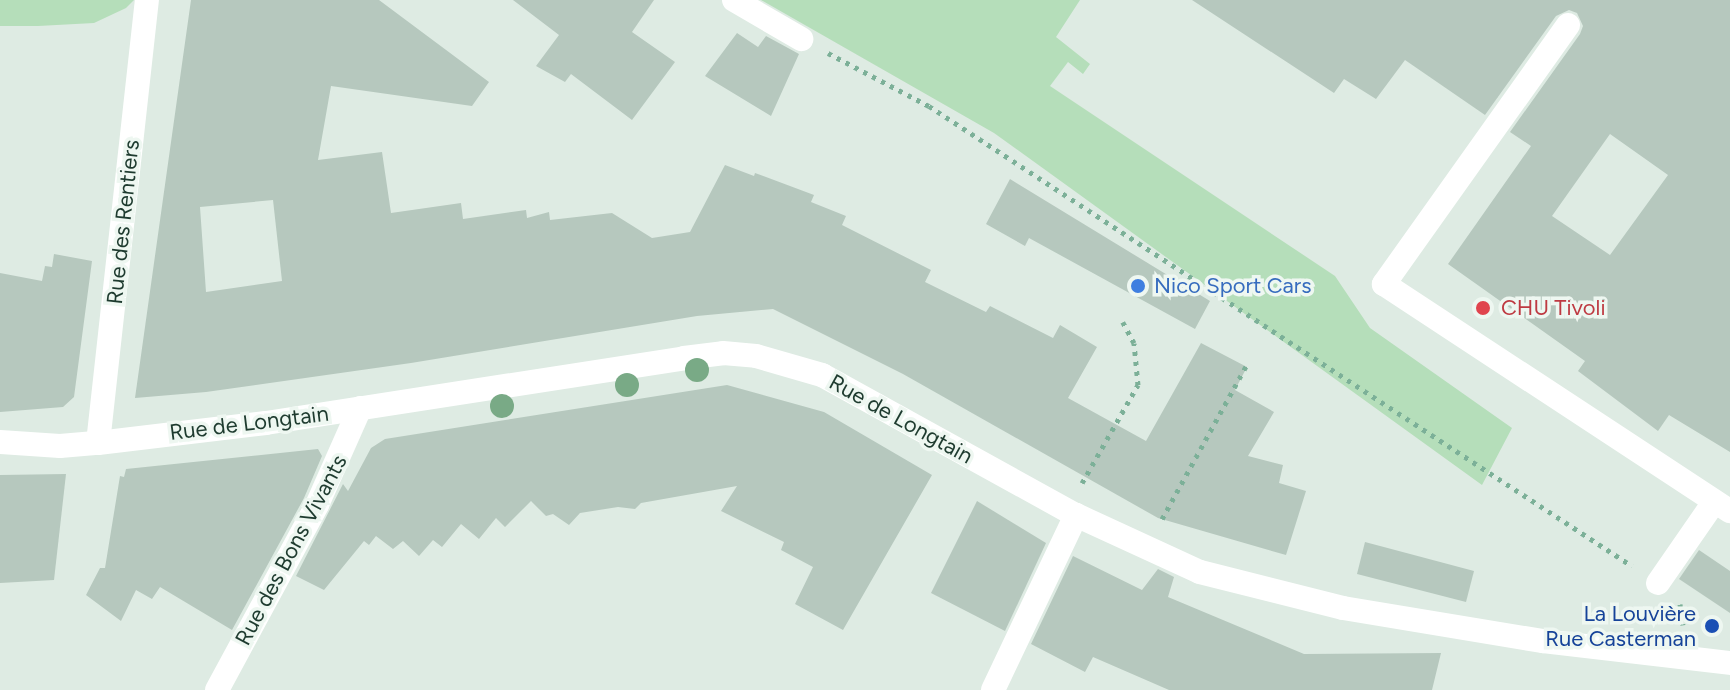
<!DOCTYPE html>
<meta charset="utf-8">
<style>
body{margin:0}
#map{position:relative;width:1730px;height:690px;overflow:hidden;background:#deebe3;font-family:Figtree,sans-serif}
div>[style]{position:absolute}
.green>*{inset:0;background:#b5deba}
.building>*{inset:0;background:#b6c8be}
.path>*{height:5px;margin-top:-2.5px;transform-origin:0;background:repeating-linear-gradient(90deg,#7cb098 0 4px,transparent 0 10px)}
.minor>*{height:24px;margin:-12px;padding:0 12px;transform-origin:12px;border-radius:12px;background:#fff}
.trees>*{width:24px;height:24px;margin:-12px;border-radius:50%;background:#79aa86}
.dots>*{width:22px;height:22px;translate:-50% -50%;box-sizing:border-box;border:4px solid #eef7f1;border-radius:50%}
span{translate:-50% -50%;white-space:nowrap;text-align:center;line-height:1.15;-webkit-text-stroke:7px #eef7f1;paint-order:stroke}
.street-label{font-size:22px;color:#1e3b2f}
.shop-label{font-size:22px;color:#366cbe}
.left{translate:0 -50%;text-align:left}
.health-label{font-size:22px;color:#be3a42}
.transit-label{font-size:22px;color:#164399}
.right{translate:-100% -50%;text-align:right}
</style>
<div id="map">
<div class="green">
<i style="clip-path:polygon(0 0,134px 0,126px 8px,94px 23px,38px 26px,0 26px)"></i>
<i style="clip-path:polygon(761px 0,1080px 0,1056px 37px,1090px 64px,1083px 74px,1068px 62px,1050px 86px,1335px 276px,1370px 328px,1512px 428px,1482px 485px,994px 133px)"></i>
</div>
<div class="building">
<i style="clip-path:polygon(evenodd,191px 0,379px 0,489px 82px,472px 106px,331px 86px,318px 160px,382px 152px,391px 213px,461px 203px,463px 219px,526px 210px,527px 218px,549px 212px,550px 220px,612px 213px,652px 238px,690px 232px,725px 165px,754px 176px,755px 173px,814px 195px,811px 202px,846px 216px,842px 225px,931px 270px,925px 282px,986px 312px,990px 306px,1053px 338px,1060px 325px,1097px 347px,1068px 398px,1146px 441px,1201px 343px,1247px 367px,1235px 390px,1274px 412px,1248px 456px,1283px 465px,1279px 483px,1306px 491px,1286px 555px,1158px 518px,903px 374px,773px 309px,697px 316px,411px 363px,206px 392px,135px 398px,191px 0,273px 200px,282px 281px,206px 292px,200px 207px,273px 200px)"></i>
<i style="clip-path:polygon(513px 0,654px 0,632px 32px,675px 62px,632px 120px,571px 74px,565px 82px,536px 66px,559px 35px)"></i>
<i style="clip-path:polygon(evenodd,1192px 0,1730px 0,1730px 452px,1669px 415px,1658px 431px,1578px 371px,1585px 361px,1448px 264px,1531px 146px,1510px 132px,1580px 34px,1583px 26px,1577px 13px,1569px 10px,1556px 16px,1485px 115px,1405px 60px,1376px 99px,1344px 79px,1334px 93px,1192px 0,1610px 134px,1668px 175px,1610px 255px,1552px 216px,1610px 134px)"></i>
<i style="clip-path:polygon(737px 33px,758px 47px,766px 36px,799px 54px,771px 116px,705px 76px)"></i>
<i style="clip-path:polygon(1010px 179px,1210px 301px,1195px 329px,1029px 238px,1025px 246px,986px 224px)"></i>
<i style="clip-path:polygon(54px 254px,92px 261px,74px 397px,63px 407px,0 412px,0 273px,42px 281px,45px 266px,52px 267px)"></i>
<i style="clip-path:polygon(727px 385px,824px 412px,932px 475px,843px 630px,795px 604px,813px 567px,781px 550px,784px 542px,721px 511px,737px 486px,641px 503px,635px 509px,618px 507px,580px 513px,569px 525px,553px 514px,546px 516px,531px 501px,505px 527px,496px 518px,479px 539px,461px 524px,442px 547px,433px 540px,419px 556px,403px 541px,393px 549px,376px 536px,369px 545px,364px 541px,324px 590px,296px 576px,343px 484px,348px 491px,371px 448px,385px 439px)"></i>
<i style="clip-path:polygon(318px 449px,322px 456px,304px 498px,232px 630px,160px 587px,152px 599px,136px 590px,121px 621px,86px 595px,100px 568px,105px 568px,120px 476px,124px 477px,126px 469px)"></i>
<i style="clip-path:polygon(66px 474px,54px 580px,0 583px,0 475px)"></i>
<i style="clip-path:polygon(977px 501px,1046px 543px,1005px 631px,931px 593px)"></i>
<i style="clip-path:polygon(1365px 542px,1474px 571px,1466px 602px,1357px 574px)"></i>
<i style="clip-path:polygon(1699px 550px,1730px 571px,1730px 613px,1679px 579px)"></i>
<i style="clip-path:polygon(1073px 556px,1142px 590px,1158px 569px,1174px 577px,1168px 597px,1304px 654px,1441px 653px,1432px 690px,1169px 690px,1093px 657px,1085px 672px,1031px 644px)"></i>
</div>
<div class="path">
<i style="left:828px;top:53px;width:114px;rotate:27.7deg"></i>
<i style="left:929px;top:106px;width:840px;rotate:33.2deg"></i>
<i style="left:1082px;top:483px;width:113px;rotate:-60.3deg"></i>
<i style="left:1138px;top:385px;width:42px;rotate:-95.4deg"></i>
<i style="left:1134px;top:343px;width:24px;rotate:-118deg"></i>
<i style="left:1162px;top:519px;width:175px;rotate:-61.2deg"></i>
<i style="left:1680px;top:604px;width:21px;rotate:82deg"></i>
</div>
<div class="minor">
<i style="left:734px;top:0;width:78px;rotate:30.2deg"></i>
<i style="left:1568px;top:25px;width:318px;rotate:125.4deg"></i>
<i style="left:1384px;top:284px;width:414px;rotate:33.3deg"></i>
<i style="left:0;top:442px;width:60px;rotate:3.8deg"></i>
<i style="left:60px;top:446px;width:38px;rotate:-5deg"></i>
<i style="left:98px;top:443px;width:169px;rotate:-6.8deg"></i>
<i style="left:266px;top:423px;width:423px;rotate:-8.8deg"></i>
<i style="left:684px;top:358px;width:39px;rotate:-7deg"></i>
<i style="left:723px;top:353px;width:33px;rotate:5deg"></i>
<i style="left:756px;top:356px;width:69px;rotate:16.1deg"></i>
<i style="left:822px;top:375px;width:290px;rotate:28.9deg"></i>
<i style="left:1076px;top:515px;width:136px;rotate:24.7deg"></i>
<i style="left:1200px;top:572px;width:147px;rotate:14.1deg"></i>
<i style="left:1343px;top:608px;width:203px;rotate:9.4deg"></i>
<i style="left:1543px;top:641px;width:188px;rotate:6.7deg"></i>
<i style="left:98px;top:443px;width:446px;rotate:-83.7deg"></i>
<i style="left:1658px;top:583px;width:98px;rotate:-55.3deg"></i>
<i style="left:217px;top:690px;width:210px;rotate:-61.6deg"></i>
<i style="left:317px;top:505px;width:106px;rotate:-66.1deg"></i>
<i style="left:993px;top:690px;width:194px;rotate:-64.6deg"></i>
</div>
<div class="trees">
<i style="left:697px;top:370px"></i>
<i style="left:627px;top:385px"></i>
<i style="left:502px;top:406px"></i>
</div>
<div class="dots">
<i style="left:1138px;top:286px;background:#3f7fe0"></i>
<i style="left:1483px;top:308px;background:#e0444e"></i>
<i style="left:1712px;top:626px;background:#1a4fb4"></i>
</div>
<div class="street-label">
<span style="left:123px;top:222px;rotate:-84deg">Rue des Rentiers</span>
<span style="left:901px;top:419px;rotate:29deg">Rue de Longtain</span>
<span style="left:249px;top:423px;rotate:-7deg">Rue de Longtain</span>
<span style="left:291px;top:550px;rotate:-62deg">Rue des Bons Vivants</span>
</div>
<div class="shop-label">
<span class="left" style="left:1154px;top:286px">Nico Sport Cars</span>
</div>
<div class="health-label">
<span class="left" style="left:1501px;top:308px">CHU Tivoli</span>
</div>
<div class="transit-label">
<span class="right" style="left:1696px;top:626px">La Louvière<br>Rue Casterman</span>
</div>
</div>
